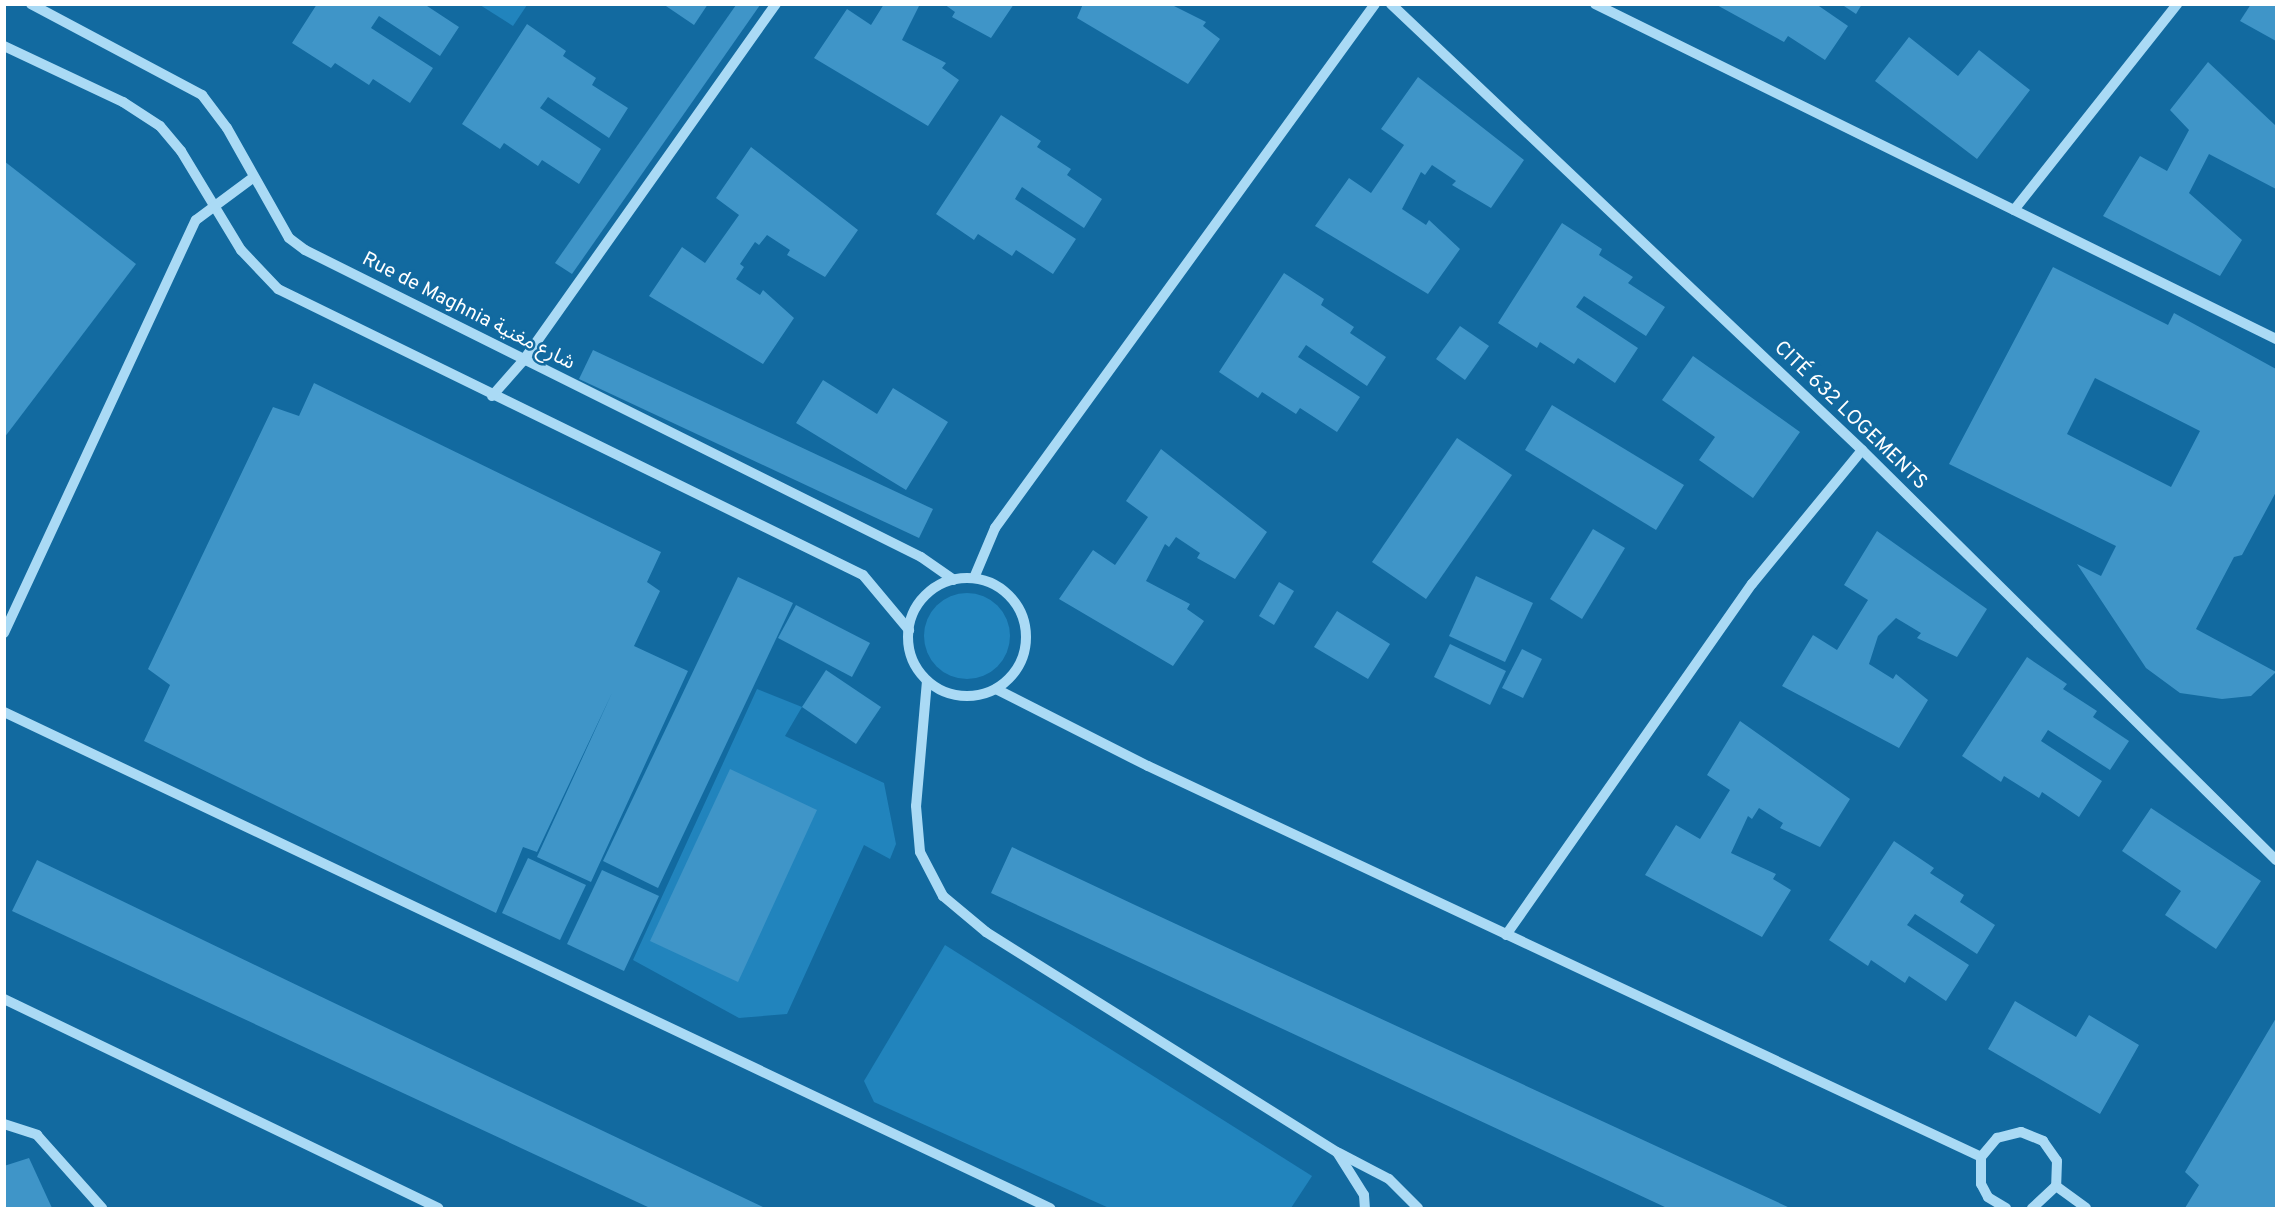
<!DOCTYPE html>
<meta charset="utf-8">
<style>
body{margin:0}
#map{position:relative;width:2281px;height:1213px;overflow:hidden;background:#126aa0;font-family:Overpass,"Noto Sans Arabic",sans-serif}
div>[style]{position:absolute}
.green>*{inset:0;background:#2184bd}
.round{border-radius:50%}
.building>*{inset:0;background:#3f95c8}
.minor>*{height:10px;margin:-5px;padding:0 5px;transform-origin:5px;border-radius:5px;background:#aadaf5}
.minor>.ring{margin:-5px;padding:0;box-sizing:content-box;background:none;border:10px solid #aadaf5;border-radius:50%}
span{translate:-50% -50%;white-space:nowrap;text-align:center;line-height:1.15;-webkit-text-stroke:5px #126aa0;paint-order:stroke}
.street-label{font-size:20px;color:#fff}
.frame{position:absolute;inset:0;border:6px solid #fff;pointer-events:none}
</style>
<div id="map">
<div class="green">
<i style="clip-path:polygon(480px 5px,527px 5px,513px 26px)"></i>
<i class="round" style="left:924px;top:593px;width:86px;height:86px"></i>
<i style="clip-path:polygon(757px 689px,802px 707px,785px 736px,884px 783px,896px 844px,890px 859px,864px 845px,787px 1014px,739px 1018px,633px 960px)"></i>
<i style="clip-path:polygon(945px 945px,1312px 1176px,1291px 1208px,1109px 1208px,874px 1102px,864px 1081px)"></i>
</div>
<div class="building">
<i style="clip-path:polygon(317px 4px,424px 4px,459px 27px,440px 56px,379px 16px,371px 28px,433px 68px,410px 103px,373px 79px,369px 85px,335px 63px,331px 68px,292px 43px)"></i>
<i style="clip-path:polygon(663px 4px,708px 4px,694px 25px)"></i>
<i style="clip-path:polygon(884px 4px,920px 4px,902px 40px,946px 63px,942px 68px,959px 80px,928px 126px,814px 58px,847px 9px,871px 25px)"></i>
<i style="clip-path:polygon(944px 4px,1014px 4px,991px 38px,952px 17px,955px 12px)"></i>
<i style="clip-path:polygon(1083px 4px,1170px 4px,1206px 22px,1203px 26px,1220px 39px,1188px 84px,1077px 18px)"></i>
<i style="clip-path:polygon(1715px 4px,1816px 4px,1848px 26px,1825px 60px,1788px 36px,1784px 42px)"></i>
<i style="clip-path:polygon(1841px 4px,1862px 4px,1856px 14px)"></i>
<i style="clip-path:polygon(2251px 4px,2276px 4px,2276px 41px,2240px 21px)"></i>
<i style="clip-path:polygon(736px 5px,760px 5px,572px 274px,555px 263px)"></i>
<i style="clip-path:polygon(527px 24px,566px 51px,563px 56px,596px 78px,592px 85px,628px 108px,609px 138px,548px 97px,540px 108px,601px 149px,579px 184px,542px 160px,538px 166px,504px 143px,500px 149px,462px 124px)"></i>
<i style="clip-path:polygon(1909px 37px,1958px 76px,1979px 50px,2030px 90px,1977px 159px,1875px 81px)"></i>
<i style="clip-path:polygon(2208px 62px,2276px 126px,2276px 189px,2209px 154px,2189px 193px,2242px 240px,2220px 276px,2103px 216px,2140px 156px,2167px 171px,2189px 130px,2170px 110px)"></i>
<i style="clip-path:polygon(1418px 77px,1524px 160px,1491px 208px,1452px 185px,1456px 181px,1432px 165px,1425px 175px,1421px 172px,1402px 209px,1426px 225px,1429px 220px,1460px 249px,1428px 294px,1315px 226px,1349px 178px,1371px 193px,1404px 145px,1381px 129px)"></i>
<i style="clip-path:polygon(1001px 115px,1041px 141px,1037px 147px,1071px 169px,1067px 175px,1102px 199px,1084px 228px,1022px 187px,1015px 199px,1076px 239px,1053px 274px,1016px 250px,1012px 256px,978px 234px,974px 240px,936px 214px)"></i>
<i style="clip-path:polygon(751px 147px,858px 230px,825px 277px,787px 255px,790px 250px,767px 235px,759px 245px,755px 242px,740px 264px,744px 267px,736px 279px,760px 295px,763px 290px,794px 318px,763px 364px,649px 296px,682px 247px,705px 263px,739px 215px,716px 198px)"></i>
<i style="clip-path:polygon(4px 161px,136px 264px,4px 438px)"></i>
<i style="clip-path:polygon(1562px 223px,1602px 249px,1599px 255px,1633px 277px,1628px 283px,1665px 307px,1646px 336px,1584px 296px,1576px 307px,1638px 348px,1615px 383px,1578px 358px,1574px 364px,1540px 342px,1537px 348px,1498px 323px)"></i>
<i style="clip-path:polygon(evenodd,2053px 267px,2168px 325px,2174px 313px,2276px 369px,2276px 492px,2242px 555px,2234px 557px,2196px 629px,2276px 672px,2251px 696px,2222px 699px,2180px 693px,2146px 668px,2077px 564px,2101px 576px,2116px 546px,1949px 464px,2053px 267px,2095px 378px,2200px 431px,2171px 487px,2067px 434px,2095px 378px)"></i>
<i style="clip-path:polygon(1284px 273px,1324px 299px,1321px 305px,1354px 327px,1350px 333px,1386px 357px,1367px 386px,1306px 345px,1298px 357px,1360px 397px,1337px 432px,1300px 408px,1296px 414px,1262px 392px,1258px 398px,1219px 372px)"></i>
<i style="clip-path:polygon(1460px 326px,1489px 346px,1465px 380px,1436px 359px)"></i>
<i style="clip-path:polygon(593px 350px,933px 509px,919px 538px,579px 379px)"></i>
<i style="clip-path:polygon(1693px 356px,1800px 432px,1753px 498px,1699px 460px,1715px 437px,1662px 400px)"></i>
<i style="clip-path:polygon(823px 380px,877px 414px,893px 388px,948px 422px,906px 490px,796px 423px)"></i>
<i style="clip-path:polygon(314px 383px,661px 552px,647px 582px,660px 591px,634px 646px,688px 671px,591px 882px,537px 857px,612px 693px,537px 852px,523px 847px,496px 913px,144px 741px,170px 685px,148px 669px,273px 407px,299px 416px)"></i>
<i style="clip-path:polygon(1552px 405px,1684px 485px,1656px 530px,1525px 450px)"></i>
<i style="clip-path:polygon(1457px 438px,1512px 475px,1426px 599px,1372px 562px)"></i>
<i style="clip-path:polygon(1161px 449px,1267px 532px,1235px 579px,1197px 558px,1200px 553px,1176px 537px,1169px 547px,1165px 544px,1146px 581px,1190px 604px,1187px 609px,1204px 621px,1173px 666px,1059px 599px,1093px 550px,1115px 565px,1148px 517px,1126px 501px)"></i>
<i style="clip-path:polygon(1593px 529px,1625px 548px,1582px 619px,1550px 599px)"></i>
<i style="clip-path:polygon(1877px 531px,1987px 609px,1957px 657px,1917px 638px,1921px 633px,1896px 618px,1878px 636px,1869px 664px,1893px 679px,1896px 674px,1928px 700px,1899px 748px,1782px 686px,1813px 635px,1837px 650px,1868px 600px,1844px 585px)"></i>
<i style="clip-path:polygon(1476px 576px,1533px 603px,1505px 662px,1449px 636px)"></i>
<i style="clip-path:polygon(738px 577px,793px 603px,658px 888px,603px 861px)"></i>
<i style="clip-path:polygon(1279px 582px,1294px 591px,1274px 625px,1259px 616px)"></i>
<i style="clip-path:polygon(796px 605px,870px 643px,852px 677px,778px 638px)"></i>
<i style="clip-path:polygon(1337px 611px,1390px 644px,1368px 679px,1314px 647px)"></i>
<i style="clip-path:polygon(1450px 644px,1506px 671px,1490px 705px,1434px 677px)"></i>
<i style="clip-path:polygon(1522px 649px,1542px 659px,1523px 698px,1502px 688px)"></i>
<i style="clip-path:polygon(2027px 657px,2067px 684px,2063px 689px,2097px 711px,2093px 717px,2129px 741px,2110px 770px,2048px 730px,2041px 741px,2102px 781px,2079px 817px,2042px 792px,2039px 798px,2004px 776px,2001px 782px,1962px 756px)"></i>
<i style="clip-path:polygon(826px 670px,881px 707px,856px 744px,802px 707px)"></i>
<i style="clip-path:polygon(1740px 721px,1850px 799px,1820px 847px,1780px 828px,1783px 823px,1759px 808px,1752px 819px,1748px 816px,1731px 853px,1776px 874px,1773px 879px,1791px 890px,1762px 937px,1645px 875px,1676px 825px,1700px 839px,1730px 790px,1707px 775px)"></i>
<i style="clip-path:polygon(730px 769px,817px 810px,738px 982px,650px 941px)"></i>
<i style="clip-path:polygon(2151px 808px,2261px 881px,2216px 949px,2165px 915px,2181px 891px,2122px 851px)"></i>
<i style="clip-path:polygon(1894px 841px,1934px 868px,1930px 873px,1964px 895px,1960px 902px,1995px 925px,1977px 954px,1915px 914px,1907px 925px,1969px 965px,1946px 1001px,1909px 976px,1905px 983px,1871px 960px,1868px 966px,1829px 940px)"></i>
<i style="clip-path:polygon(1012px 847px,1135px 905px,1790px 1208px,1667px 1208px,991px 893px)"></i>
<i style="clip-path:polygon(528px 858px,586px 885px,560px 940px,502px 913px)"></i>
<i style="clip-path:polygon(37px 860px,330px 1001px,765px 1208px,650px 1208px,12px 911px)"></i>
<i style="clip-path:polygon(602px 870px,659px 896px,624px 971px,567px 944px)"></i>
<i style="clip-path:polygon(2015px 1001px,2076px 1037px,2089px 1015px,2139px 1045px,2100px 1114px,1988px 1049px)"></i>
<i style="clip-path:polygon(2276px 1018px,2276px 1208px,2185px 1208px,2199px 1185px,2185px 1172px)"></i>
<i style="clip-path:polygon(29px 1158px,52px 1208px,4px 1208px,4px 1166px)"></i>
</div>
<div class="minor">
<i style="left:31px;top:4px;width:194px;rotate:28deg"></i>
<i style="left:202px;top:95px;width:41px;rotate:52.9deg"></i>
<i style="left:227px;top:128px;width:126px;rotate:60.6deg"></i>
<i style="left:289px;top:238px;width:20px;rotate:37deg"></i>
<i style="left:305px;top:250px;width:688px;rotate:26.49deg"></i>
<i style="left:921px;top:557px;width:40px;rotate:34.9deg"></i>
<i style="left:1391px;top:4px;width:649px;rotate:43.44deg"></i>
<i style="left:1862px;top:450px;width:583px;rotate:44.72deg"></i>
<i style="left:1595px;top:4px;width:759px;rotate:26.19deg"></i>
<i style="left:4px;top:46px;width:132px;rotate:25.2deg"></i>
<i style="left:123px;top:102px;width:44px;rotate:33deg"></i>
<i style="left:160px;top:126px;width:33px;rotate:50deg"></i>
<i style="left:181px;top:151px;width:116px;rotate:58.8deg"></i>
<i style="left:241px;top:250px;width:54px;rotate:46.5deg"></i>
<i style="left:278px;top:289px;width:651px;rotate:26.05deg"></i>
<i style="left:863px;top:575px;width:72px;rotate:50.1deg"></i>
<i style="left:2014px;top:210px;width:263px;rotate:-51.6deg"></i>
<i style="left:492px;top:396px;width:47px;rotate:-48.5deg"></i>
<i style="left:523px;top:361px;width:438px;rotate:-54.7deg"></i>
<i style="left:974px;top:578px;width:54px;rotate:-67.2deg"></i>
<i style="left:995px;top:528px;width:647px;rotate:-54.05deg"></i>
<i class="ring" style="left:908px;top:578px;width:108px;height:108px"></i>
<i style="left:4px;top:633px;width:455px;rotate:-65.1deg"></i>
<i style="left:196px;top:220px;width:72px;rotate:-36.6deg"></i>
<i style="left:927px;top:681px;width:125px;rotate:95deg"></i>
<i style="left:916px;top:806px;width:46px;rotate:85deg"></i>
<i style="left:920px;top:852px;width:50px;rotate:62.4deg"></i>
<i style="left:943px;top:896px;width:56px;rotate:39.9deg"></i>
<i style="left:986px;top:932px;width:414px;rotate:32.1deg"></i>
<i style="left:1337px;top:1152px;width:51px;rotate:57.9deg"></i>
<i style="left:1364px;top:1195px;width:13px;rotate:86deg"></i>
<i style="left:996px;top:689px;width:170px;rotate:26.9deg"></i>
<i style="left:1148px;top:766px;width:920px;rotate:25.14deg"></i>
<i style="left:4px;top:712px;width:1158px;rotate:25.37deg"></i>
<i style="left:1506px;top:935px;width:429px;rotate:-55deg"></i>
<i style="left:1752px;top:584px;width:173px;rotate:-50.6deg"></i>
<i style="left:4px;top:999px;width:482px;rotate:25.7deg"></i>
<i style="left:4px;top:1124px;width:35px;rotate:18deg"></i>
<i style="left:37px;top:1135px;width:98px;rotate:48.3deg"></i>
<i style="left:1339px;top:1153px;width:56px;rotate:27.5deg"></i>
<i style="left:1389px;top:1179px;width:41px;rotate:45deg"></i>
<i style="left:2056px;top:1186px;width:37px;rotate:36deg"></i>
<i style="left:2006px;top:1208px;width:21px;rotate:-149deg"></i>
<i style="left:1988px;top:1197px;width:15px;rotate:-118deg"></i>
<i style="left:1981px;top:1184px;width:27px;rotate:-90deg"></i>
<i style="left:1981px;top:1157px;width:25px;rotate:-50deg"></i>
<i style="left:1997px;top:1138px;width:25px;rotate:-14deg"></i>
<i style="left:2021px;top:1132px;width:24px;rotate:22deg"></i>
<i style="left:2043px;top:1141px;width:24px;rotate:55deg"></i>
<i style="left:2057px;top:1161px;width:25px;rotate:92deg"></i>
<i style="left:2056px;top:1186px;width:33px;rotate:137deg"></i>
</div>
<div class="street-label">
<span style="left:468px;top:312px;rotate:27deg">Rue de Maghnia شارع مغنية</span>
<span style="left:1850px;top:416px;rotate:44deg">CITÉ 632 LOGEMENTS</span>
</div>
<div class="frame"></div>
</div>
